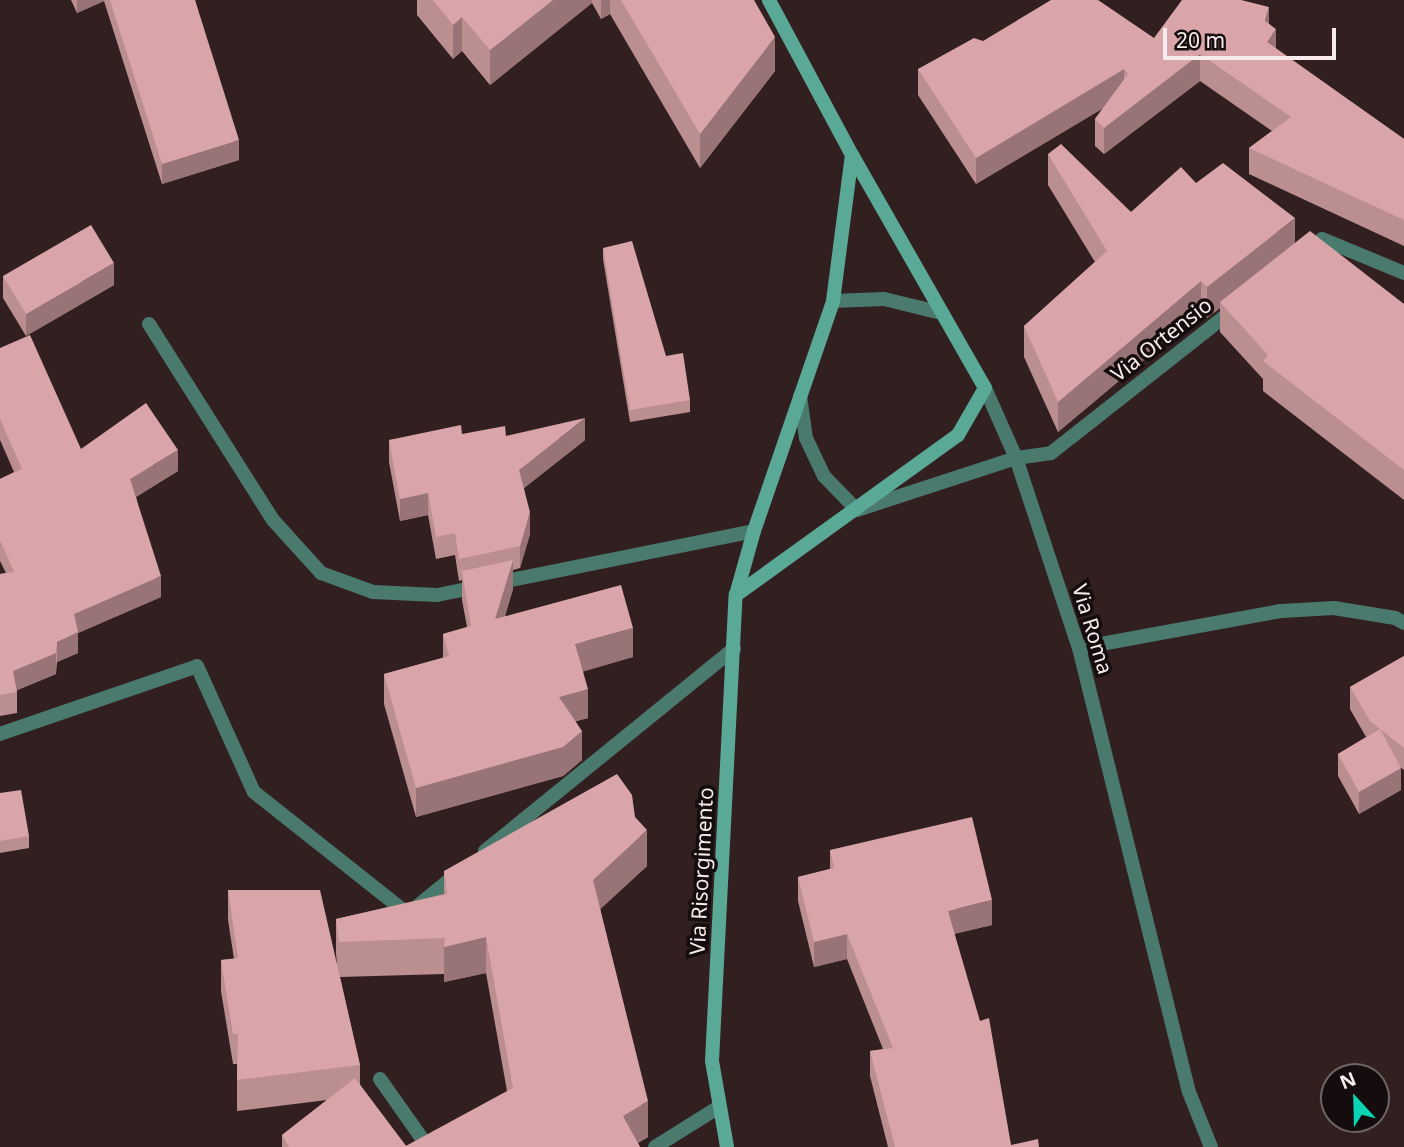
<!DOCTYPE html>
<style>
body{margin:0}
#map{position:relative;width:1404px;height:1147px;overflow:hidden;background:#322021;font-family:"Noto Sans",sans-serif}
div>[style]{position:absolute}
.service>*{height:14px;margin:-7px;padding:0 7px;transform-origin:7px;border-radius:7px;background:#4a796e}
.minor>*{height:14px;margin:-7px;padding:0 7px;transform-origin:7px;border-radius:7px;background:#4a796e}
.tertiary>*{height:14px;margin:-7px;padding:0 7px;transform-origin:7px;border-radius:7px;background:#4a796e}
.secondary>*{height:14px;margin:-7px;padding:0 7px;transform-origin:7px;border-radius:7px;background:#5aa997}
.wall>*{inset:0;background:#bb8e90}
.shaded-wall>*{inset:0;background:#987476}
.building>*{inset:0;background:#d9a5a8}
span{translate:-50% -50%;white-space:nowrap;text-align:center;line-height:1.15;-webkit-text-stroke:7px #140c0d;paint-order:stroke}
.street-label{font-size:21px;color:#f7ebeb}
.north{position:absolute;left:1320px;top:1063px;width:70px;height:70px;box-sizing:border-box;background:#140c0d;border:2px solid #6f6566;border-radius:50%;rotate:338deg;font-size:19px;font-weight:700;line-height:28px;text-align:center;color:#f7ebeb}
.north::after{content:'';display:block;margin:auto;width:24px;height:32px;background:#09d5b5;clip-path:polygon(50% 0,100% 100%,50% 72%,0 100%)}
.scale{position:absolute;left:1163px;top:28px;width:173px;height:32px;box-sizing:border-box;border:4px solid #f7ebeb;border-top:0;padding-left:9px;font-size:21px;line-height:24px;white-space:nowrap;color:#f7ebeb;-webkit-text-stroke:5px #140c0d;paint-order:stroke}
</style>
<div id="map">
<div class="service">
<i style="left:149px;top:324px;width:232px;rotate:57.7deg"></i>
<i style="left:273px;top:520px;width:72px;rotate:47.8deg"></i>
<i style="left:321px;top:573px;width:55px;rotate:20.1deg"></i>
<i style="left:373px;top:592px;width:64px;rotate:2.7deg"></i>
<i style="left:437px;top:595px;width:323px;rotate:-11.4deg"></i>
<i style="left:0;top:734px;width:208px;rotate:-19deg"></i>
<i style="left:197px;top:666px;width:138px;rotate:65.7deg"></i>
<i style="left:254px;top:792px;width:196px;rotate:38.4deg"></i>
<i style="left:408px;top:914px;width:65px;rotate:-39.4deg"></i>
<i style="left:485px;top:851px;width:321px;rotate:-39.1deg"></i>
</div>
<div class="minor">
<i style="left:1308px;top:251px;width:18px;rotate:-41deg"></i>
<i style="left:1322px;top:239px;width:89px;rotate:22.5deg"></i>
<i style="left:833px;top:301px;width:51px;rotate:-2.2deg"></i>
<i style="left:884px;top:299px;width:60px;rotate:13.6deg"></i>
<i style="left:800px;top:396px;width:42px;rotate:81.9deg"></i>
<i style="left:806px;top:438px;width:42px;rotate:64.7deg"></i>
<i style="left:824px;top:476px;width:47px;rotate:45.9deg"></i>
<i style="left:857px;top:510px;width:167px;rotate:-18.1deg"></i>
<i style="left:1016px;top:458px;width:35px;rotate:-8deg"></i>
<i style="left:1051px;top:453px;width:233px;rotate:-38.2deg"></i>
<i style="left:1079px;top:648px;width:205px;rotate:-10.4deg"></i>
<i style="left:1281px;top:611px;width:53px;rotate:-3.2deg"></i>
<i style="left:1334px;top:608px;width:62px;rotate:9.3deg"></i>
<i style="left:1395px;top:618px;width:10px;rotate:29deg"></i>
<i style="left:380px;top:1079px;width:83px;rotate:54.8deg"></i>
<i style="left:655px;top:1147px;width:75px;rotate:-32deg"></i>
</div>
<div class="tertiary">
<i style="left:985px;top:388px;width:77px;rotate:66.1deg"></i>
<i style="left:1016px;top:458px;width:200px;rotate:71.7deg"></i>
<i style="left:1079px;top:648px;width:457px;rotate:76.1deg"></i>
<i style="left:1189px;top:1092px;width:59px;rotate:68.2deg"></i>
</div>
<div class="secondary">
<i style="left:736px;top:595px;width:274px;rotate:-35.8deg"></i>
<i style="left:958px;top:435px;width:54px;rotate:-60.1deg"></i>
<i style="left:985px;top:388px;width:268px;rotate:-119.7deg"></i>
<i style="left:852px;top:155px;width:176px;rotate:-118.2deg"></i>
<i style="left:727px;top:1147px;width:87px;rotate:-99.9deg"></i>
<i style="left:712px;top:1061px;width:467px;rotate:-87.1deg"></i>
<i style="left:736px;top:595px;width:66px;rotate:-74.3deg"></i>
<i style="left:754px;top:531px;width:243px;rotate:-71deg"></i>
<i style="left:833px;top:301px;width:147px;rotate:-82.6deg"></i>
</div>
<div class="wall">
<i style="clip-path:polygon(71px 0,195px 0,239px 160px,162px 184px,104px 1px,77px 13px)"></i>
<i style="clip-path:polygon(417px 0,754px 0,775px 71px,700px 168px,610px 14px,601px 19px,592px 3px,490px 85px,462px 51px,453px 59px,417px 15px)"></i>
<i style="clip-path:polygon(1269px 24px,1276px 49px,1404px 139px,1404px 246px,1249px 174px,1249px 148px,1272px 131px,1200px 81px,1104px 154px,1095px 146px,1095px 119px,1103px 108px,976px 184px,918px 95px,918px 69px)"></i>
<i style="clip-path:polygon(1048px 154px,1131px 212px,1196px 183px,1295px 243px,1404px 304px,1404px 500px,1263px 391px,1263px 379px,1220px 332px,1220px 308px,1207px 318px,1201px 312px,1058px 432px,1024px 357px,1024px 326px,1095px 262px,1048px 185px)"></i>
<i style="clip-path:polygon(603px 248px,666px 356px,690px 400px,690px 412px,630px 422px,603px 259px)"></i>
<i style="clip-path:polygon(3px 276px,114px 285px,26px 336px,3px 298px)"></i>
<i style="clip-path:polygon(0 348px,81px 449px,178px 471px,136px 497px,161px 597px,78px 633px,78px 653px,57px 662px,56px 674px,17px 690px,17px 713px,0 716px,0 574px,6px 573px,0 561px,0 479px,14px 472px,0 440px)"></i>
<i style="clip-path:polygon(462px 434px,585px 440px,524px 488px,530px 534px,520px 568px,513px 570px,513px 589px,505px 616px,633px 657px,583px 671px,588px 718px,576px 721px,582px 760px,563px 776px,416px 817px,384px 704px,384px 674px,443px 658px,443px 634px,467px 627px,462px 600px,462px 580px,459px 581px,455px 555px,436px 559px,428px 515px,400px 521px,389px 462px,389px 440px)"></i>
<i style="clip-path:polygon(1404px 656px,1404px 770px,1400px 767px,1401px 790px,1359px 814px,1338px 776px,1338px 754px,1366px 737px,1350px 709px,1350px 687px)"></i>
<i style="clip-path:polygon(0 793px,29px 836px,29px 848px,0 853px)"></i>
<i style="clip-path:polygon(evenodd,635px 817px,647px 866px,600px 909px,648px 1137px,638px 1143px,640px 1147px,282px 1147px,282px 1135px,327px 1100px,237px 1111px,237px 1064px,233px 1064px,221px 991px,221px 960px,234px 959px,228px 920px,228px 890px,337px 964px,336px 954px,336px 919px,444px 894px,444px 871px,635px 817px,486px 973px,507px 1091px,406px 1146px,360px 1085px,360px 1065px,340px 977px,444px 974px,444px 982px,486px 973px)"></i>
<i style="clip-path:polygon(830px 850px,992px 925px,954px 934px,1011px 1145px,1039px 1147px,888px 1147px,870px 1076px,870px 1051px,883px 1049px,847px 959px,814px 967px,798px 901px,798px 877px,830px 869px)"></i>
</div>
<div class="shaded-wall">
<i style="clip-path:polygon(77px 0,104px 0,104px 1px,77px 13px)"></i>
<i style="clip-path:polygon(553px 0,592px 0,592px 3px,490px 85px,490px 50px)"></i>
<i style="clip-path:polygon(601px 0,610px 0,610px 14px,601px 19px)"></i>
<i style="clip-path:polygon(1269px 7px,1269px 34px,1265px 21px)"></i>
<i style="clip-path:polygon(462px 17px,462px 51px,453px 59px,453px 25px)"></i>
<i style="clip-path:polygon(1276px 29px,1276px 55px,1267px 42px)"></i>
<i style="clip-path:polygon(775px 37px,775px 71px,700px 168px,700px 134px)"></i>
<i style="clip-path:polygon(1200px 54px,1200px 81px,1104px 154px,1104px 128px)"></i>
<i style="clip-path:polygon(1124px 69px,1124px 96px,976px 184px,976px 158px)"></i>
<i style="clip-path:polygon(239px 140px,239px 160px,162px 184px,162px 164px)"></i>
<i style="clip-path:polygon(1295px 218px,1295px 248px,1220px 302px,1220px 308px,1207px 318px,1207px 287px)"></i>
<i style="clip-path:polygon(114px 263px,114px 285px,26px 336px,26px 314px)"></i>
<i style="clip-path:polygon(1201px 281px,1201px 312px,1058px 432px,1058px 402px)"></i>
<i style="clip-path:polygon(585px 418px,585px 440px,519px 492px,519px 470px)"></i>
<i style="clip-path:polygon(178px 450px,178px 471px,130px 500px,130px 479px)"></i>
<i style="clip-path:polygon(428px 493px,428px 515px,400px 521px,400px 499px)"></i>
<i style="clip-path:polygon(530px 512px,530px 534px,520px 568px,520px 546px)"></i>
<i style="clip-path:polygon(513px 560px,513px 589px,495px 648px,495px 619px)"></i>
<i style="clip-path:polygon(161px 576px,161px 597px,78px 633px,78px 653px,57px 662px,57px 642px,74px 614px)"></i>
<i style="clip-path:polygon(633px 628px,633px 657px,575px 674px,575px 644px)"></i>
<i style="clip-path:polygon(56px 653px,56px 674px,13px 692px,13px 671px)"></i>
<i style="clip-path:polygon(588px 689px,588px 718px,559px 726px,559px 697px)"></i>
<i style="clip-path:polygon(582px 731px,582px 760px,563px 776px,416px 817px,416px 788px)"></i>
<i style="clip-path:polygon(1401px 768px,1401px 790px,1359px 814px,1359px 792px)"></i>
<i style="clip-path:polygon(647px 830px,647px 866px,593px 916px,593px 880px)"></i>
<i style="clip-path:polygon(992px 900px,992px 925px,948px 935px,948px 911px)"></i>
<i style="clip-path:polygon(847px 934px,847px 959px,814px 967px,814px 942px)"></i>
<i style="clip-path:polygon(486px 937px,486px 973px,444px 982px,444px 947px)"></i>
<i style="clip-path:polygon(648px 1101px,648px 1137px,631px 1147px,623px 1116px)"></i>
</div>
<div class="building">
<i style="clip-path:polygon(110px 0,195px 0,239px 140px,162px 164px)"></i>
<i style="clip-path:polygon(433px 0,553px 0,490px 50px,462px 17px,453px 25px)"></i>
<i style="clip-path:polygon(621px 0,754px 0,775px 37px,700px 134px)"></i>
<i style="clip-path:polygon(1051px 0,1098px 0,1154px 38px,1182px 0,1241px 0,1269px 7px,1265px 21px,1276px 29px,1267px 42px,1404px 139px,1404px 220px,1249px 148px,1291px 117px,1200px 54px,1104px 128px,1095px 119px,1128px 74px,1124px 69px,976px 158px,918px 69px,974px 38px,983px 41px)"></i>
<i style="clip-path:polygon(1061px 144px,1131px 212px,1181px 167px,1196px 183px,1223px 163px,1295px 218px,1207px 287px,1201px 281px,1058px 402px,1024px 326px,1107px 251px,1048px 154px)"></i>
<i style="clip-path:polygon(91px 225px,114px 263px,26px 314px,3px 276px)"></i>
<i style="clip-path:polygon(1310px 231px,1404px 304px,1404px 470px,1263px 361px,1268px 355px,1220px 302px)"></i>
<i style="clip-path:polygon(632px 241px,666px 356px,683px 353px,690px 400px,630px 410px,603px 248px)"></i>
<i style="clip-path:polygon(30px 335px,81px 449px,146px 403px,178px 450px,130px 479px,161px 576px,74px 614px,78px 632px,57px 642px,56px 653px,13px 671px,17px 692px,0 695px,0 574px,14px 572px,0 540px,0 479px,22px 469px,0 419px,0 348px)"></i>
<i style="clip-path:polygon(585px 418px,519px 470px,530px 512px,520px 546px,459px 559px,455px 533px,436px 537px,428px 493px,400px 499px,389px 440px,461px 425px,462px 434px,505px 426px,506px 436px)"></i>
<i style="clip-path:polygon(513px 560px,495px 619px,621px 585px,633px 628px,575px 644px,588px 689px,559px 697px,582px 731px,563px 747px,416px 788px,384px 674px,449px 656px,443px 634px,471px 626px,462px 571px)"></i>
<i style="clip-path:polygon(1404px 656px,1404px 748px,1370px 721px,1350px 687px)"></i>
<i style="clip-path:polygon(1380px 729px,1401px 768px,1359px 792px,1338px 754px)"></i>
<i style="clip-path:polygon(617px 774px,632px 795px,635px 817px,647px 830px,593px 880px,648px 1101px,623px 1116px,640px 1147px,289px 1147px,282px 1135px,355px 1078px,406px 1146px,513px 1088px,486px 937px,444px 947px,445px 938px,339px 942px,336px 919px,447px 894px,444px 871px)"></i>
<i style="clip-path:polygon(21px 790px,29px 836px,0 841px,0 793px)"></i>
<i style="clip-path:polygon(972px 817px,992px 900px,948px 911px,980px 1021px,989px 1018px,1011px 1145px,1038px 1139px,1039px 1147px,895px 1147px,870px 1051px,893px 1048px,847px 934px,814px 942px,798px 877px,834px 868px,830px 850px)"></i>
<i style="clip-path:polygon(228px 890px,320px 890px,360px 1065px,237px 1080px,238px 1034px,233px 1034px,221px 960px,238px 958px)"></i>
</div>
<div class="street-label">
<span style="left:1161px;top:339px;rotate:-38deg">Via Ortensio</span>
<span style="left:1093px;top:629px;rotate:73deg">Via Roma</span>
<span style="left:701px;top:871px;rotate:-87deg">Via Risorgimento</span>
</div>
<div class="north">N</div>
<div class="scale">20 m</div>
</div>
